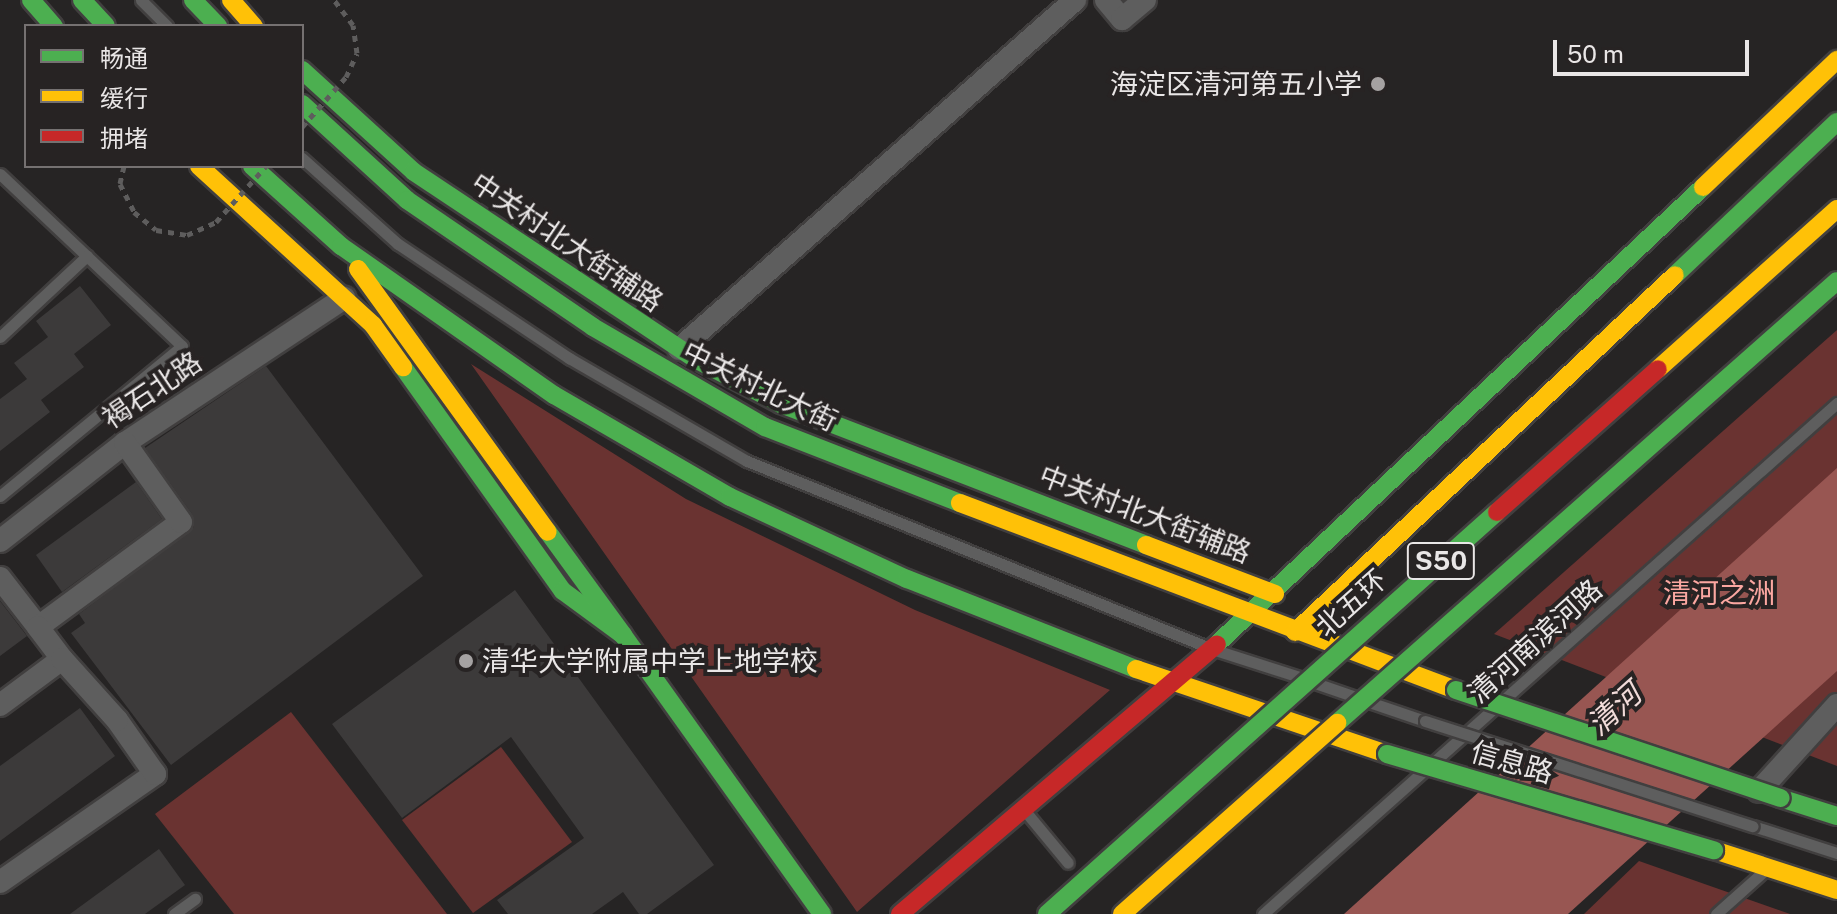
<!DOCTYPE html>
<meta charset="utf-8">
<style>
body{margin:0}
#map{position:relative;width:1837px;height:914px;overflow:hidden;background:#262424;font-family:"Public Sans","Noto Sans SC",sans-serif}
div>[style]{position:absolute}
.green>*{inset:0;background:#6a3331}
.water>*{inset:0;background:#985652}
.building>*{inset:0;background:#3c3a3a}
.roads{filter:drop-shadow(2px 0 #413f3f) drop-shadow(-2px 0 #413f3f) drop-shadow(0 2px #413f3f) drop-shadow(0 -2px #413f3f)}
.lane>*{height:11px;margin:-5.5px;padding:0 5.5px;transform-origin:5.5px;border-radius:5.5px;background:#5e5e5e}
.street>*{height:22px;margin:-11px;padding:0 11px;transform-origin:11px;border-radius:11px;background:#5e5e5e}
.fast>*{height:18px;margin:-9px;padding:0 9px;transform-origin:9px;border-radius:9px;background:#4caf50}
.slow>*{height:18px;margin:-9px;padding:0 9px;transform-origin:9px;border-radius:9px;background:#ffc107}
.jam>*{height:18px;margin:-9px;padding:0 9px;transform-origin:9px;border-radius:9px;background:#c62828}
.path-bridge>*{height:5px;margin-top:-2.5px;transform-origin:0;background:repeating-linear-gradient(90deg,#5e5d5d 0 6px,transparent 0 12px)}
.bridges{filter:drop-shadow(2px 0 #413f3f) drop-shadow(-2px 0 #413f3f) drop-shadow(0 2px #413f3f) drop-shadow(0 -2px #413f3f)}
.lane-bridge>*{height:11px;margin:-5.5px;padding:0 5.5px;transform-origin:5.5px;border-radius:5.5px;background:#5e5e5e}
.fast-bridge>*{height:18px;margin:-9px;padding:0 9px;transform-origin:9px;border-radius:9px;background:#4caf50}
.slow-bridge>*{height:18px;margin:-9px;padding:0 9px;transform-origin:9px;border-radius:9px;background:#ffc107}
.jam-bridge>*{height:18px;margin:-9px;padding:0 9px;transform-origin:9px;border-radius:9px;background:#c62828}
.dots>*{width:22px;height:22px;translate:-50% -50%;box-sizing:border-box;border:4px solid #272323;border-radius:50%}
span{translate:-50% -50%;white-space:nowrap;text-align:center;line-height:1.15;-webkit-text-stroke:8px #272323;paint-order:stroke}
.shield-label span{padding:2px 6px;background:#272323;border:2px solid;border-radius:6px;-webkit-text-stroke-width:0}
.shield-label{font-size:26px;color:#e9e6e6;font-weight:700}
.poi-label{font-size:28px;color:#e9e6e6}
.right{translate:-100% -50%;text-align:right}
.left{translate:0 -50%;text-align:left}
.street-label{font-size:28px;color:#e9e6e6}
.park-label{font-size:28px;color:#fba7a1}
.water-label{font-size:30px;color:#f1dbd9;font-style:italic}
.legend{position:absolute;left:24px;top:24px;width:280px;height:144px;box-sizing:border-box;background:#272323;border:2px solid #757171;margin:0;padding:10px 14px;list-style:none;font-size:24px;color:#e9e6e6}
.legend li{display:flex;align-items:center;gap:16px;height:40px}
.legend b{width:40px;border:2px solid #757171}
.scale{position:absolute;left:1553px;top:40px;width:196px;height:36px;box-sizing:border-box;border:4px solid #e9e6e6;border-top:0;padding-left:10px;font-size:24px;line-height:28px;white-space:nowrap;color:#e9e6e6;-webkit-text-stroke:6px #272323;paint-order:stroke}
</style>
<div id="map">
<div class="green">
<i style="clip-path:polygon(1837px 330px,1837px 766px,1494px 634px)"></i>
<i style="clip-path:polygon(471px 364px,686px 499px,915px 610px,1110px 690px,857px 912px)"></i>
<i style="clip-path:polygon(291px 712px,447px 914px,234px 914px,155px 814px)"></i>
<i style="clip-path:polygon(501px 747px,572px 842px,473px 913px,402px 820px)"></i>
<i style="clip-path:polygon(1639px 861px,1790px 914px,1584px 914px)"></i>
</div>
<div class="water">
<i style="clip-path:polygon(1837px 468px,1837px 671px,1568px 914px,1344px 914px)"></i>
</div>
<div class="building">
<i style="clip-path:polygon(80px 286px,111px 325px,74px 354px,84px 367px,41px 400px,50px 412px,0 451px,0 399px,27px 379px,14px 363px,48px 337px,36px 321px)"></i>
<i style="clip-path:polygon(266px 366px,423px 576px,171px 765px,71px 633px,85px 623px,79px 614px,194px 527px,192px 514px,145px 448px)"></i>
<i style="clip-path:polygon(136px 482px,162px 519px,62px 592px,36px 555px)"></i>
<i style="clip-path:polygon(515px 590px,714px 865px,647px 914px,639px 914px,623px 892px,592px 914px,508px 914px,497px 900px,584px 838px,511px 737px,402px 818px,332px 724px)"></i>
<i style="clip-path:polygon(0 601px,27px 636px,0 656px)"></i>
<i style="clip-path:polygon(80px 708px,115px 756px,0 841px,0 766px)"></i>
<i style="clip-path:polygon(159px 849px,185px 885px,145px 914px,70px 914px)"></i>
</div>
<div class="roads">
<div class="lane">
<i style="left:141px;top:0;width:37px;rotate:45deg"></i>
<i style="left:302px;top:158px;width:129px;rotate:41.9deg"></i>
<i style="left:398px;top:244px;width:206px;rotate:33.7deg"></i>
<i style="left:569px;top:358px;width:206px;rotate:30.1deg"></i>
<i style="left:747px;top:461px;width:502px;rotate:22.01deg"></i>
<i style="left:1212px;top:649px;width:91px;rotate:17.8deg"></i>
<i style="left:0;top:174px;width:250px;rotate:43.4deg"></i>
<i style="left:182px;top:346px;width:236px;rotate:140.5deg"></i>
<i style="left:0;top:337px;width:119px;rotate:-43deg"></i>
<i style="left:1315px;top:683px;width:43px;rotate:18.9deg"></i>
<i style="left:1372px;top:703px;width:56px;rotate:18.8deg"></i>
<i style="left:1025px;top:811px;width:67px;rotate:50.4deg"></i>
<i style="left:1753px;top:826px;width:88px;rotate:17.8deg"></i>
<i style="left:174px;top:914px;width:26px;rotate:-36deg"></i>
<i style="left:1263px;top:914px;width:769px;rotate:-41.68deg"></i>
<i style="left:1716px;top:914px;width:63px;rotate:-41.8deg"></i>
</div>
<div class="street">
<i style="left:1106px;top:0;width:25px;rotate:50deg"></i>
<i style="left:1122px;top:19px;width:30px;rotate:-40deg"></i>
<i style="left:679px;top:349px;width:528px;rotate:-41.39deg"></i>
<i style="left:0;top:541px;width:159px;rotate:-38.1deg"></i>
<i style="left:125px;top:443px;width:263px;rotate:-33.5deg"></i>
<i style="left:0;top:578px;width:62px;rotate:52.2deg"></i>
<i style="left:38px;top:627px;width:177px;rotate:-36.3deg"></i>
<i style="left:181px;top:522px;width:97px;rotate:-125.3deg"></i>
<i style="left:0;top:705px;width:77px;rotate:-36.6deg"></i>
<i style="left:62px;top:659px;width:40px;rotate:-127deg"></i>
<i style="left:1759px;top:791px;width:116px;rotate:-47.8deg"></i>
<i style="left:0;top:882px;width:189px;rotate:-34.9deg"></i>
<i style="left:155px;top:774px;width:66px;rotate:-125.1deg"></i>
<i style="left:117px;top:720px;width:82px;rotate:-132deg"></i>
</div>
<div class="fast">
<i style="left:31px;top:0;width:35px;rotate:49deg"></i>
<i style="left:82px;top:0;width:35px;rotate:47deg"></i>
<i style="left:193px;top:0;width:36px;rotate:46deg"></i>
<i style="left:302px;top:70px;width:151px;rotate:42.3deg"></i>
<i style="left:414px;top:172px;width:340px;rotate:33.6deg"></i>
<i style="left:697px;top:360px;width:95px;rotate:27.6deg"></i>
<i style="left:781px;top:404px;width:391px;rotate:21.1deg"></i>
<i style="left:302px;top:104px;width:142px;rotate:42.4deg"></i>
<i style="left:407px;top:200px;width:225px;rotate:34.3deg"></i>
<i style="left:593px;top:327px;width:199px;rotate:30.2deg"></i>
<i style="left:765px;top:427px;width:209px;rotate:21.3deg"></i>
<i style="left:252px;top:166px;width:120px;rotate:42deg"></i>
<i style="left:341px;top:246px;width:260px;rotate:35deg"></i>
<i style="left:554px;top:395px;width:203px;rotate:30.1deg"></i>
<i style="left:730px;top:497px;width:195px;rotate:24.9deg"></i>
<i style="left:907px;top:579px;width:246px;rotate:21.5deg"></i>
<i style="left:1675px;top:275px;width:223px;rotate:-43.4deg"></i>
<i style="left:403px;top:367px;width:275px;rotate:54.5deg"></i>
<i style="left:563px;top:591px;width:74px;rotate:36.3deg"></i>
<i style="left:623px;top:635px;width:343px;rotate:54.5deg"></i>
<i style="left:548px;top:532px;width:127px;rotate:53.9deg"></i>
<i style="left:1217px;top:644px;width:667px;rotate:-43.24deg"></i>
<i style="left:1780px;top:798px;width:60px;rotate:17.5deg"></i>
</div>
<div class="slow">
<i style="left:231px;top:0;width:35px;rotate:49deg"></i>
<i style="left:199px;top:166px;width:236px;rotate:42.4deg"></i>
<i style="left:373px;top:325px;width:52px;rotate:54.5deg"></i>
<i style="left:1703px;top:187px;width:185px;rotate:-43.5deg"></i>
<i style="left:358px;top:269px;width:324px;rotate:54.2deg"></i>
<i style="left:960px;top:503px;width:530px;rotate:20.66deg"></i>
<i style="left:1146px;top:545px;width:138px;rotate:20.8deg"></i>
<i style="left:1295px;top:632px;width:521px;rotate:-43.21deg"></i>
<i style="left:1136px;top:669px;width:265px;rotate:18.7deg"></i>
<i style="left:1714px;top:850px;width:129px;rotate:18deg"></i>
</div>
<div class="jam">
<i style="left:900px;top:914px;width:416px;rotate:-40.4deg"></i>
</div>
</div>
<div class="path-bridge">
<i style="left:302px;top:127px;width:67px;rotate:-48.7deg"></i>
<i style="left:346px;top:77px;width:26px;rotate:-65deg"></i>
<i style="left:357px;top:53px;width:28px;rotate:-98deg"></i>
<i style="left:353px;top:25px;width:31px;rotate:-127deg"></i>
<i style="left:124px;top:166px;width:18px;rotate:103deg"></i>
<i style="left:120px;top:184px;width:31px;rotate:63deg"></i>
<i style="left:134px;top:212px;width:28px;rotate:39deg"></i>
<i style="left:156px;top:230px;width:31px;rotate:9deg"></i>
<i style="left:187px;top:235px;width:32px;rotate:-24deg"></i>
<i style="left:216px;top:222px;width:75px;rotate:-48.2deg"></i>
</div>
<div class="bridges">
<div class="lane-bridge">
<i style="left:1425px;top:721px;width:344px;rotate:17.8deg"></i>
</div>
<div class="fast-bridge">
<i style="left:1456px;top:690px;width:342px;rotate:18.4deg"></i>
<i style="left:1337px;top:723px;width:667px;rotate:-41.48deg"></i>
<i style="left:1387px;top:754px;width:341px;rotate:16.4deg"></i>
<i style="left:1047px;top:914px;width:603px;rotate:-41.78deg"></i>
</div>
<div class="slow-bridge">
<i style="left:1658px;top:369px;width:240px;rotate:-41.8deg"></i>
<i style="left:1122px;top:914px;width:288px;rotate:-41.6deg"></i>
</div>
<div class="jam-bridge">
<i style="left:1497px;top:512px;width:215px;rotate:-41.6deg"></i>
</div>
</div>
<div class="dots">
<i style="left:1378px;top:84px;background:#a5a2a2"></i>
<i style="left:466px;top:661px;background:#a5a2a2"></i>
</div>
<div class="shield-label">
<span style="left:1441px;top:561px">S50</span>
</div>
<div class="poi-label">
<span class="right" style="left:1362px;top:84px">海淀区清河第五小学</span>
<span class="left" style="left:482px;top:661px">清华大学附属中学上地学校</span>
</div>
<div class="street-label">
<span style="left:567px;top:242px;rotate:34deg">中关村北大街辅路</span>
<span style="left:760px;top:386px;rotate:26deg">中关村北大街</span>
<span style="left:152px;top:390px;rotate:-34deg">褐石北路</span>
<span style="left:1145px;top:514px;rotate:21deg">中关村北大街辅路</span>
<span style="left:1351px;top:603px;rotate:-42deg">北五环</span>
<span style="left:1535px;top:641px;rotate:-42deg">清河南滨河路</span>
<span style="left:1512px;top:762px;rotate:16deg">信息路</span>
</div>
<div class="park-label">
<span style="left:1719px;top:593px">清河之洲</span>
</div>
<div class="water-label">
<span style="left:1614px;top:709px;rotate:-42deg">清河</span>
</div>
<ul class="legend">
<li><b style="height:10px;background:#4caf50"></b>畅通</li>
<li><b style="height:10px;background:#ffc107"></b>缓行</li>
<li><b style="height:10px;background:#c62828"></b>拥堵</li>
</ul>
<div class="scale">50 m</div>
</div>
